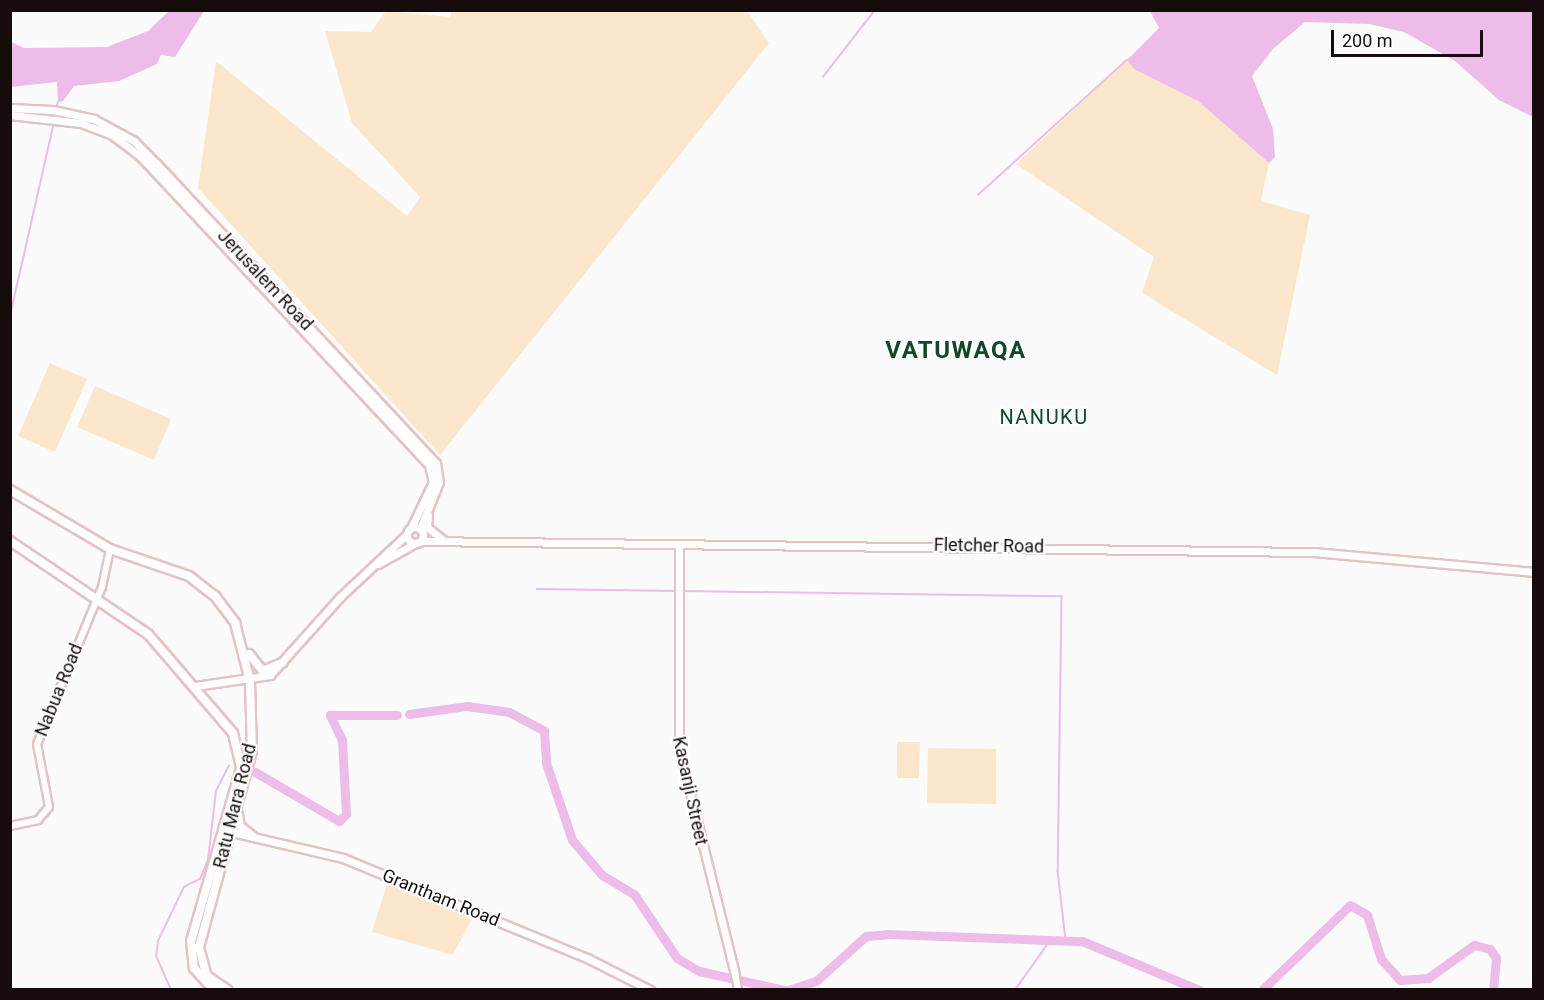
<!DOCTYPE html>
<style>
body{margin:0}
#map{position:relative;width:1544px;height:1000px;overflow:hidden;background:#fbfbfb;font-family:Roboto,sans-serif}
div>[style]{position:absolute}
.green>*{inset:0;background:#fce7cc}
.water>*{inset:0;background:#edbce9}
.stream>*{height:1.5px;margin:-0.75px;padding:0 0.75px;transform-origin:0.75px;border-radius:0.75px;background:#edbce9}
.river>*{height:9px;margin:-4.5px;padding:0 4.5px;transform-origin:4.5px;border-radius:4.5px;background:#edbce9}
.roads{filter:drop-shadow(2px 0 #e4c3c2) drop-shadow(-2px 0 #e4c3c2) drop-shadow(0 2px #e4c3c2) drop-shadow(0 -2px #e4c3c2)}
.secondary>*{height:6px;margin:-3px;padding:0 3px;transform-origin:3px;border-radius:3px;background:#fff}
.primary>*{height:7px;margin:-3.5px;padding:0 3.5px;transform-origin:3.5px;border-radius:3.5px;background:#fff}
.primary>.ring{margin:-3.5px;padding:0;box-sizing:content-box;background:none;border:7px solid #fff;border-radius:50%}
.highway>*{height:8px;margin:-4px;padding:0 4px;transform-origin:4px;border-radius:4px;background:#fff}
span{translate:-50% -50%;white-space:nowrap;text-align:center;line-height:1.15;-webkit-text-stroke:4.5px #fff;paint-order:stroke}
.street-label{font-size:18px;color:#170c0c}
.neighbourhood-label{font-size:20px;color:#104828;letter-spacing:1.5px}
.district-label{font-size:24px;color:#104828;font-weight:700;letter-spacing:1.5px}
.frame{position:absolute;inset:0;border:12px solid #170c0c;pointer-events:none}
.scale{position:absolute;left:1331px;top:30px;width:152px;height:27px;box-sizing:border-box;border:3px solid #170c0c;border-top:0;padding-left:8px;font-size:18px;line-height:21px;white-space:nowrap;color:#170c0c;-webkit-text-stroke:4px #fff;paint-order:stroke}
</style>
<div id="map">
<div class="green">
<i style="clip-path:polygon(452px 10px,747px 11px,769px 43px,440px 455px,198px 188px,216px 61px,407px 216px,420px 197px,352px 123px,325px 31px,371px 32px,386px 11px,450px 17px)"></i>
<i style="clip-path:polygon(1127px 60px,1198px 101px,1269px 163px,1261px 201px,1310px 215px,1277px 375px,1142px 293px,1154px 257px,1016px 164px)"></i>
<i style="clip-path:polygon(50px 363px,87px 379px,55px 452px,18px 436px)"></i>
<i style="clip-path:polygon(95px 386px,171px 419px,154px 460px,77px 427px)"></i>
<i style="clip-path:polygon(897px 742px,920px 742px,919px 778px,897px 778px)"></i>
<i style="clip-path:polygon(928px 748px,996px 749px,996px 804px,927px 803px)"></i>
<i style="clip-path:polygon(388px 881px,473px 917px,453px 955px,372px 932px)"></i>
</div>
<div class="water">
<i style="clip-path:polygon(169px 11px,204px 11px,175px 57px,161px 55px,157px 64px,119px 81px,74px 86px,63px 101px,58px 102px,57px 82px,11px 87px,11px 42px,24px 48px,107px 47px,148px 31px)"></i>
<i style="clip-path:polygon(1150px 11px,1533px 11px,1533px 117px,1499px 100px,1455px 61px,1404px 32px,1369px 24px,1305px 22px,1273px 49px,1252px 76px,1273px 129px,1275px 157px,1269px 163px,1198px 101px,1134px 69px,1127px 60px,1159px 28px)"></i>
</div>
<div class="stream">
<i style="left:823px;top:77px;width:85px;rotate:-52.2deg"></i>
<i style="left:57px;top:105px;width:3px;rotate:-72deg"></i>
<i style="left:978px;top:195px;width:201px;rotate:-42.2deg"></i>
<i style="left:10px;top:316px;width:198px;rotate:-77.2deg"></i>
<i style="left:537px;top:589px;width:141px;rotate:0.8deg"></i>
<i style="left:682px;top:591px;width:380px;rotate:0.8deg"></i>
<i style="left:1062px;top:596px;width:275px;rotate:90.8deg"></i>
<i style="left:1058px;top:871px;width:69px;rotate:83.4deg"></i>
<i style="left:171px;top:990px;width:37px;rotate:-114deg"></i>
<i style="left:156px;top:956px;width:15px;rotate:-82deg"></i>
<i style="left:158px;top:941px;width:60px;rotate:-64.3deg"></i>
<i style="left:184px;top:887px;width:18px;rotate:-27deg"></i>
<i style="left:200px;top:879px;width:21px;rotate:-67deg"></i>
<i style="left:208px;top:860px;width:69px;rotate:-83.4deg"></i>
<i style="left:216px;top:791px;width:28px;rotate:-63deg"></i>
<i style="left:1015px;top:990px;width:59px;rotate:-54.7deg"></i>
</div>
<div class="river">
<i style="left:409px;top:714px;width:59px;rotate:-7.9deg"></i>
<i style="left:467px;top:706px;width:42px;rotate:8.1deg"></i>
<i style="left:509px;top:712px;width:40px;rotate:28deg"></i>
<i style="left:544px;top:731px;width:32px;rotate:86deg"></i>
<i style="left:546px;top:763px;width:81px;rotate:71.3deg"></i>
<i style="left:572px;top:840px;width:46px;rotate:49.4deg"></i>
<i style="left:602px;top:875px;width:37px;rotate:31deg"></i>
<i style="left:634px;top:894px;width:77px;rotate:56.1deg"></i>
<i style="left:677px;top:958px;width:26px;rotate:31deg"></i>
<i style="left:699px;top:971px;width:88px;rotate:12.5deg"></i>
<i style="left:255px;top:772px;width:97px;rotate:30.3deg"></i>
<i style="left:339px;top:821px;width:10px;rotate:-45deg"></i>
<i style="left:346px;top:814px;width:74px;rotate:-93.1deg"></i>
<i style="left:342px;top:740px;width:28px;rotate:-116deg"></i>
<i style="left:330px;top:715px;width:67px"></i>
<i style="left:788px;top:990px;width:29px;rotate:-18deg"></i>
<i style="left:816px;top:981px;width:67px;rotate:-42deg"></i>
<i style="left:866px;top:936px;width:21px;rotate:-5deg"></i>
<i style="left:887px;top:934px;width:195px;rotate:2.1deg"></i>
<i style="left:1082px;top:941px;width:127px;rotate:22.7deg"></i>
<i style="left:1262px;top:990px;width:122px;rotate:-44deg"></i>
<i style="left:1350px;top:905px;width:20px;rotate:30deg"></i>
<i style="left:1367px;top:915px;width:46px;rotate:72.3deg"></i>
<i style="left:1381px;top:959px;width:28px;rotate:48deg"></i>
<i style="left:1400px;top:980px;width:28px;rotate:-4deg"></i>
<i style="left:1428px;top:978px;width:57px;rotate:-35.7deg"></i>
<i style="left:1474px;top:945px;width:16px;rotate:14deg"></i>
<i style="left:1490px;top:949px;width:11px;rotate:56deg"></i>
<i style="left:1496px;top:958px;width:32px;rotate:95deg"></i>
</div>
<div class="roads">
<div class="secondary">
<i style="left:10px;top:826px;width:29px;rotate:-12deg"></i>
<i style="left:38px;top:820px;width:17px;rotate:-50deg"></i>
<i style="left:49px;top:807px;width:64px;rotate:-100.8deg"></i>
<i style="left:37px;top:744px;width:170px;rotate:-67.5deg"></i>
<i style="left:102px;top:587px;width:39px;rotate:-78deg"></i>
<i style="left:735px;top:974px;width:16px;rotate:79deg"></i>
</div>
<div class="primary">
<i style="left:10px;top:108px;width:43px;rotate:2.7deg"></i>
<i style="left:53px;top:110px;width:42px;rotate:12.4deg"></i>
<i style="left:94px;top:119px;width:46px;rotate:28.8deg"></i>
<i style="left:134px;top:141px;width:31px;rotate:45deg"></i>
<i style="left:156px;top:163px;width:410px;rotate:47deg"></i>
<i style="left:436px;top:463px;width:19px;rotate:81deg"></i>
<i style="left:439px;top:482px;width:51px;rotate:112deg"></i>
<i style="left:10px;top:115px;width:71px;rotate:6.4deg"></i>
<i style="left:81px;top:123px;width:33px;rotate:21deg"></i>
<i style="left:112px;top:135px;width:35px;rotate:37deg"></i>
<i style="left:140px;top:156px;width:423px;rotate:46.9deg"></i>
<i style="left:429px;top:465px;width:17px;rotate:77deg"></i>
<i style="left:433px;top:482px;width:51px;rotate:115.6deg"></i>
<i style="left:428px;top:515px;width:12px;rotate:95deg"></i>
<i style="left:427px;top:527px;width:21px;rotate:39deg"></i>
<i class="ring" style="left:407px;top:527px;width:9px;height:9px"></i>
<i style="left:421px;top:541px;width:893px;rotate:0.71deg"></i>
<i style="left:1314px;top:552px;width:221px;rotate:5.2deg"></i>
<i style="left:679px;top:544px;width:204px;rotate:90deg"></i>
<i style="left:679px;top:748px;width:233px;rotate:76.1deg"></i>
<i style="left:378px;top:564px;width:41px;rotate:-29.1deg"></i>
<i style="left:195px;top:686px;width:76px;rotate:-8.3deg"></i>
<i style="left:270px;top:675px;width:105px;rotate:-48.1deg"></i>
<i style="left:340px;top:597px;width:91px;rotate:-43.2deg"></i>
<i style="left:227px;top:831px;width:119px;rotate:13.1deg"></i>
<i style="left:343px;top:858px;width:264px;rotate:22.3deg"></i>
<i style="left:587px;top:958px;width:71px;rotate:26.9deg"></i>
</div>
<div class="highway">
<i style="left:10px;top:490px;width:116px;rotate:30.5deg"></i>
<i style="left:110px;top:549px;width:83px;rotate:18.9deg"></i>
<i style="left:189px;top:576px;width:33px;rotate:38deg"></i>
<i style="left:215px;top:596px;width:34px;rotate:53deg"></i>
<i style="left:235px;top:623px;width:60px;rotate:75.5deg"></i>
<i style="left:250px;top:681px;width:70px;rotate:88.4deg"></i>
<i style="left:252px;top:751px;width:203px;rotate:105.1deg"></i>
<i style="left:199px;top:947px;width:30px;rotate:75deg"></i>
<i style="left:207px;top:976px;width:25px;rotate:34deg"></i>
<i style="left:10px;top:541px;width:166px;rotate:34deg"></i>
<i style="left:148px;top:634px;width:130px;rotate:49.4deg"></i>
<i style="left:233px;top:733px;width:36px;rotate:77deg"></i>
<i style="left:241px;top:768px;width:180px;rotate:106.1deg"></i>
<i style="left:191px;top:941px;width:27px;rotate:84deg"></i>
<i style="left:194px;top:968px;width:30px;rotate:48deg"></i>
<i style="left:249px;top:654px;width:22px;rotate:51deg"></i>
<i style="left:263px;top:671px;width:21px;rotate:-23deg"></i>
<i style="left:238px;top:815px;width:11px;rotate:80deg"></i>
<i style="left:240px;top:826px;width:17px;rotate:40deg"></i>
</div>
</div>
<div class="street-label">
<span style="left:265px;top:280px;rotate:47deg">Jerusalem Road</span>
<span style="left:989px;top:546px;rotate:1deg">Fletcher Road</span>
<span style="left:59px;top:690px;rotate:-68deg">Nabua Road</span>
<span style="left:690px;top:791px;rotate:78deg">Kasanji Street</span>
<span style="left:235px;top:806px;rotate:-76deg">Ratu Mara Road</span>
<span style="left:441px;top:898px;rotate:22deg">Grantham Road</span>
</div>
<div class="neighbourhood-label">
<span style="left:1044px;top:417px">NANUKU</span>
</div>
<div class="district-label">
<span style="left:956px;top:351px">VATUWAQA</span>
</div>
<div class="frame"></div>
<div class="scale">200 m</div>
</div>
